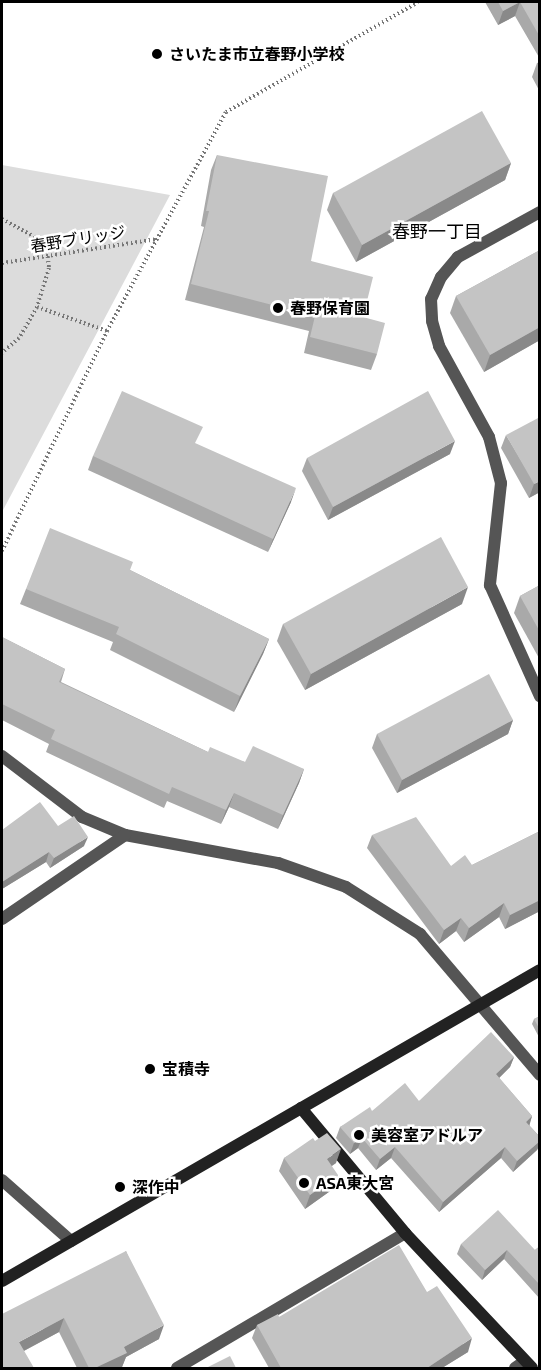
<!DOCTYPE html>
<meta charset="utf-8">
<style>
body{margin:0}
#map{position:relative;width:541px;height:1370px;overflow:hidden;background:#fff;font-family:"Exo 2","Noto Sans JP",sans-serif}
div>[style]{position:absolute}
.green>*{inset:0;background:#dcdcdc}
.path>*{height:4px;margin-top:-2px;transform-origin:0;background:repeating-linear-gradient(90deg,#777 0 1.5px,transparent 0 4.5px)}
.street>*{height:12px;margin:-6px;padding:0 6px;transform-origin:6px;border-radius:6px;background:#555}
.secondary>*{height:12px;margin:-6px;padding:0 6px;transform-origin:6px;border-radius:6px;background:#222}
.path-bridge>*{height:4px;margin-top:-2px;transform-origin:0;background:repeating-linear-gradient(90deg,#777 0 1.5px,transparent 0 4.5px)}
.wall>*{inset:0;background:#a9a9a9}
.shaded-wall>*{inset:0;background:#898989}
.building>*{inset:0;background:#c4c4c4}
.dots>*{width:16px;height:16px;translate:-50% -50%;box-sizing:border-box;border:3px solid #fff;border-radius:50%}
span{translate:-50% -50%;white-space:nowrap;text-align:center;line-height:1.15;-webkit-text-stroke:5px #fff;paint-order:stroke}
.poi-label{font-size:16px;color:#000;font-weight:700}
.left{translate:0 -50%;text-align:left}
.street-label{font-size:16px;color:#000}
.neighbourhood-label{font-size:18px;color:#000}
.frame{position:absolute;inset:0;border:3px solid #000;pointer-events:none}
</style>
<div id="map">
<div class="green">
<i style="clip-path:polygon(2px 165px,170px 195px,2px 512px)"></i>
</div>
<div class="path">
<i style="left:2px;top:219px;width:50px;rotate:28.6deg"></i>
<i style="left:46px;top:243px;width:25px;rotate:83deg"></i>
<i style="left:49px;top:268px;width:41px;rotate:107.1deg"></i>
<i style="left:37px;top:307px;width:36px;rotate:120deg"></i>
<i style="left:19px;top:338px;width:23px;rotate:139deg"></i>
<i style="left:37px;top:307px;width:74px;rotate:18.9deg"></i>
<i style="left:2px;top:551px;width:244px;rotate:-64.5deg"></i>
<i style="left:107px;top:331px;width:249px;rotate:-61.5deg"></i>
<i style="left:226px;top:112px;width:221px;rotate:-29.8deg"></i>
</div>
<div class="street">
<i style="left:540px;top:212px;width:94px;rotate:151.2deg"></i>
<i style="left:458px;top:257px;width:26px;rotate:130deg"></i>
<i style="left:441px;top:277px;width:24px;rotate:114deg"></i>
<i style="left:431px;top:299px;width:22px;rotate:87deg"></i>
<i style="left:432px;top:321px;width:26px;rotate:74deg"></i>
<i style="left:439px;top:346px;width:104px;rotate:61.2deg"></i>
<i style="left:489px;top:437px;width:48px;rotate:75.4deg"></i>
<i style="left:501px;top:483px;width:103px;rotate:96.2deg"></i>
<i style="left:490px;top:585px;width:122px;rotate:65.8deg"></i>
<i style="left:2px;top:756px;width:101px;rotate:37.3deg"></i>
<i style="left:82px;top:817px;width:47px;rotate:22.7deg"></i>
<i style="left:125px;top:835px;width:156px;rotate:10.4deg"></i>
<i style="left:278px;top:863px;width:72px;rotate:19.4deg"></i>
<i style="left:346px;top:887px;width:88px;rotate:32.4deg"></i>
<i style="left:420px;top:934px;width:185px;rotate:49.6deg"></i>
<i style="left:2px;top:919px;width:149px;rotate:-34.3deg"></i>
<i style="left:2px;top:1180px;width:92px;rotate:41.5deg"></i>
<i style="left:177px;top:1368px;width:265px;rotate:-30.6deg"></i>
<i style="left:515px;top:1368px;width:12px;rotate:-35deg"></i>
</div>
<div class="secondary">
<i style="left:301px;top:1108px;width:163px;rotate:50.2deg"></i>
<i style="left:405px;top:1233px;width:185px;rotate:46.7deg"></i>
<i style="left:2px;top:1281px;width:621px;rotate:-30.03deg"></i>
</div>
<div class="path-bridge">
<i style="left:2px;top:263px;width:157px;rotate:-8.8deg"></i>
</div>
<div class="wall">
<i style="clip-path:polygon(485px 2px,540px 2px,540px 59px,515px 16px,498px 25px)"></i>
<i style="clip-path:polygon(540px 62px,540px 92px,532px 77px,537px 63px)"></i>
<i style="clip-path:polygon(217px 155px,311px 261px,363px 317px,377px 354px,371px 370px,304px 353px,309px 331px,185px 300px,204px 227px,201px 226px,211px 170px)"></i>
<i style="clip-path:polygon(511px 163px,505px 180px,356px 262px,327px 210px,333px 193px)"></i>
<i style="clip-path:polygon(540px 250px,540px 340px,484px 372px,450px 313px,456px 296px)"></i>
<i style="clip-path:polygon(506px 435px,540px 492px,529px 498px,501px 448px)"></i>
<i style="clip-path:polygon(196px 444px,291px 502px,268px 552px,88px 470px,93px 456px)"></i>
<i style="clip-path:polygon(450px 454px,328px 520px,302px 471px,307px 458px)"></i>
<i style="clip-path:polygon(130px 570px,269px 639px,263px 654px,234px 712px,110px 650px,113px 642px,20px 604px,26px 589px)"></i>
<i style="clip-path:polygon(540px 585px,540px 660px,514px 613px,520px 596px)"></i>
<i style="clip-path:polygon(462px 604px,305px 690px,277px 641px,283px 624px)"></i>
<i style="clip-path:polygon(2px 637px,65px 669px,61px 682px,208px 752px,245px 762px,304px 769px,299px 783px,278px 829px,229px 807px,221px 824px,167px 801px,164px 808px,46px 752px,49px 744px,2px 720px)"></i>
<i style="clip-path:polygon(513px 720px,508px 734px,397px 793px,372px 748px,377px 734px)"></i>
<i style="clip-path:polygon(58px 826px,84px 846px,50px 868px,46px 862px,2px 889px,2px 830px)"></i>
<i style="clip-path:polygon(540px 831px,540px 911px,505px 929px,499px 917px,464px 942px,456px 931px,439px 944px,367px 848px,372px 835px,451px 866px,472px 865px)"></i>
<i style="clip-path:polygon(540px 1016px,540px 1039px,532px 1024px,534px 1019px)"></i>
<i style="clip-path:polygon(514px 1057px,510px 1067px,499px 1078px,532px 1116px,529px 1125px,540px 1137px,540px 1144px,537px 1150px,513px 1172px,501px 1158px,439px 1212px,391px 1158px,376px 1170px,358px 1148px,350px 1154px,336px 1138px,340px 1127px,372px 1111px,419px 1101px)"></i>
<i style="clip-path:polygon(315px 1141px,336px 1163px,332px 1166px,333px 1189px,305px 1209px,279px 1171px,284px 1158px)"></i>
<i style="clip-path:polygon(461px 1244px,535px 1250px,540px 1246px,540px 1299px,504px 1259px,482px 1280px,457px 1254px)"></i>
<i style="clip-path:polygon(126px 1251px,159px 1339px,126px 1357px,122px 1367px,119px 1368px,77px 1368px,59px 1332px,24px 1351px,2px 1368px)"></i>
<i style="clip-path:polygon(427px 1292px,468px 1352px,442px 1368px,269px 1368px,252px 1338px,257px 1325px,279px 1317px)"></i>
</div>
<div class="shaded-wall">
<i style="clip-path:polygon(520px 2px,515px 16px,498px 25px,503px 11px)"></i>
<i style="clip-path:polygon(511px 163px,505px 180px,356px 262px,362px 245px)"></i>
<i style="clip-path:polygon(540px 327px,540px 340px,484px 372px,490px 355px)"></i>
<i style="clip-path:polygon(455px 441px,450px 454px,328px 520px,333px 507px)"></i>
<i style="clip-path:polygon(540px 481px,540px 492px,529px 498px,534px 484px)"></i>
<i style="clip-path:polygon(296px 488px,291px 502px,268px 552px,273px 539px)"></i>
<i style="clip-path:polygon(468px 587px,462px 604px,305px 690px,311px 674px)"></i>
<i style="clip-path:polygon(269px 639px,263px 654px,234px 712px,240px 696px)"></i>
<i style="clip-path:polygon(513px 720px,508px 734px,397px 793px,402px 780px)"></i>
<i style="clip-path:polygon(304px 769px,299px 783px,278px 829px,283px 815px)"></i>
<i style="clip-path:polygon(234px 793px,229px 807px,221px 824px,226px 810px)"></i>
<i style="clip-path:polygon(88px 837px,84px 846px,50px 868px,54px 858px)"></i>
<i style="clip-path:polygon(49px 852px,46px 862px,2px 889px,2px 882px)"></i>
<i style="clip-path:polygon(540px 900px,540px 911px,505px 929px,510px 915px)"></i>
<i style="clip-path:polygon(504px 903px,499px 917px,464px 942px,469px 928px)"></i>
<i style="clip-path:polygon(461px 918px,456px 931px,439px 944px,444px 930px)"></i>
<i style="clip-path:polygon(514px 1057px,510px 1067px,492px 1085px,496px 1074px)"></i>
<i style="clip-path:polygon(532px 1116px,529px 1127px,526px 1122px)"></i>
<i style="clip-path:polygon(362px 1138px,358px 1148px,350px 1154px,354px 1143px)"></i>
<i style="clip-path:polygon(540px 1141px,540px 1144px,537px 1150px,513px 1172px,517px 1161px)"></i>
<i style="clip-path:polygon(395px 1147px,391px 1158px,376px 1170px,380px 1159px)"></i>
<i style="clip-path:polygon(505px 1147px,501px 1158px,439px 1212px,443px 1202px)"></i>
<i style="clip-path:polygon(341px 1149px,336px 1163px,322px 1172px,327px 1159px)"></i>
<i style="clip-path:polygon(338px 1175px,333px 1189px,305px 1209px,310px 1195px)"></i>
<i style="clip-path:polygon(507px 1250px,504px 1259px,482px 1280px,485px 1270px)"></i>
<i style="clip-path:polygon(64px 1318px,59px 1332px,14px 1356px,19px 1342px)"></i>
<i style="clip-path:polygon(164px 1325px,159px 1339px,126px 1357px,122px 1367px,119px 1368px,95px 1368px,124px 1347px)"></i>
<i style="clip-path:polygon(472px 1338px,468px 1352px,442px 1368px,427px 1368px)"></i>
</div>
<div class="building">
<i style="clip-path:polygon(498px 2px,540px 2px,540px 37px,520px 2px,503px 11px)"></i>
<i style="clip-path:polygon(482px 111px,511px 163px,362px 245px,333px 193px)"></i>
<i style="clip-path:polygon(217px 155px,328px 176px,311px 261px,373px 277px,363px 317px,385px 323px,377px 354px,310px 337px,315px 316px,191px 284px,209px 211px,206px 211px)"></i>
<i style="clip-path:polygon(540px 250px,540px 327px,490px 355px,456px 296px)"></i>
<i style="clip-path:polygon(122px 391px,203px 427px,195px 443px,296px 488px,273px 539px,93px 456px)"></i>
<i style="clip-path:polygon(428px 391px,455px 441px,333px 507px,307px 458px)"></i>
<i style="clip-path:polygon(540px 417px,540px 481px,534px 484px,506px 435px)"></i>
<i style="clip-path:polygon(50px 528px,133px 562px,130px 570px,269px 639px,240px 696px,116px 634px,119px 627px,26px 589px)"></i>
<i style="clip-path:polygon(441px 537px,468px 587px,311px 674px,283px 624px)"></i>
<i style="clip-path:polygon(540px 585px,540px 632px,520px 596px)"></i>
<i style="clip-path:polygon(2px 637px,65px 669px,59px 682px,208px 752px,210px 747px,245px 762px,253px 746px,304px 769px,283px 815px,234px 793px,226px 810px,172px 787px,169px 794px,51px 739px,55px 730px,2px 704px)"></i>
<i style="clip-path:polygon(489px 674px,513px 720px,402px 780px,377px 734px)"></i>
<i style="clip-path:polygon(40px 802px,58px 826px,74px 816px,88px 837px,54px 858px,49px 852px,2px 882px,2px 830px)"></i>
<i style="clip-path:polygon(416px 817px,451px 866px,465px 855px,472px 865px,540px 831px,540px 900px,510px 915px,504px 903px,469px 928px,461px 918px,444px 930px,372px 835px)"></i>
<i style="clip-path:polygon(540px 1016px,540px 1030px,534px 1019px)"></i>
<i style="clip-path:polygon(491px 1032px,514px 1057px,496px 1074px,532px 1116px,526px 1122px,540px 1137px,540px 1141px,517px 1161px,505px 1147px,443px 1202px,395px 1147px,380px 1159px,362px 1138px,354px 1143px,340px 1127px,370px 1107px,372px 1111px,405px 1083px,419px 1101px)"></i>
<i style="clip-path:polygon(327px 1133px,341px 1149px,327px 1159px,338px 1175px,310px 1195px,284px 1158px,313px 1138px,315px 1141px)"></i>
<i style="clip-path:polygon(498px 1210px,535px 1250px,540px 1246px,540px 1285px,507px 1250px,485px 1270px,461px 1244px)"></i>
<i style="clip-path:polygon(399px 1245px,427px 1292px,437px 1286px,472px 1338px,427px 1368px,405px 1368px,404px 1367px,402px 1368px,281px 1368px,257px 1325px,278px 1314px,279px 1317px)"></i>
<i style="clip-path:polygon(126px 1251px,164px 1325px,124px 1347px,127px 1353px,95px 1368px,89px 1368px,64px 1318px,19px 1342px,34px 1368px,2px 1368px,2px 1314px)"></i>
<i style="clip-path:polygon(230px 1356px,236px 1368px,206px 1368px)"></i>
</div>
<div class="dots">
<i style="left:157px;top:54px;background:#000"></i>
<i style="left:278px;top:308px;background:#000"></i>
<i style="left:150px;top:1069px;background:#000"></i>
<i style="left:359px;top:1135px;background:#000"></i>
<i style="left:304px;top:1183px;background:#000"></i>
<i style="left:120px;top:1187px;background:#000"></i>
</div>
<div class="poi-label">
<span class="left" style="left:169px;top:54px">さいたま市立春野小学校</span>
<span class="left" style="left:290px;top:308px">春野保育園</span>
<span class="left" style="left:162px;top:1069px">宝積寺</span>
<span class="left" style="left:371px;top:1135px">美容室アドルア</span>
<span class="left" style="left:316px;top:1183px">ASA東大宮</span>
<span class="left" style="left:132px;top:1187px">深作中</span>
</div>
<div class="street-label">
<span style="left:78px;top:239px;rotate:-9deg">春野ブリッジ</span>
</div>
<div class="neighbourhood-label">
<span style="left:437px;top:231px">春野一丁目</span>
</div>
<div class="frame"></div>
</div>
